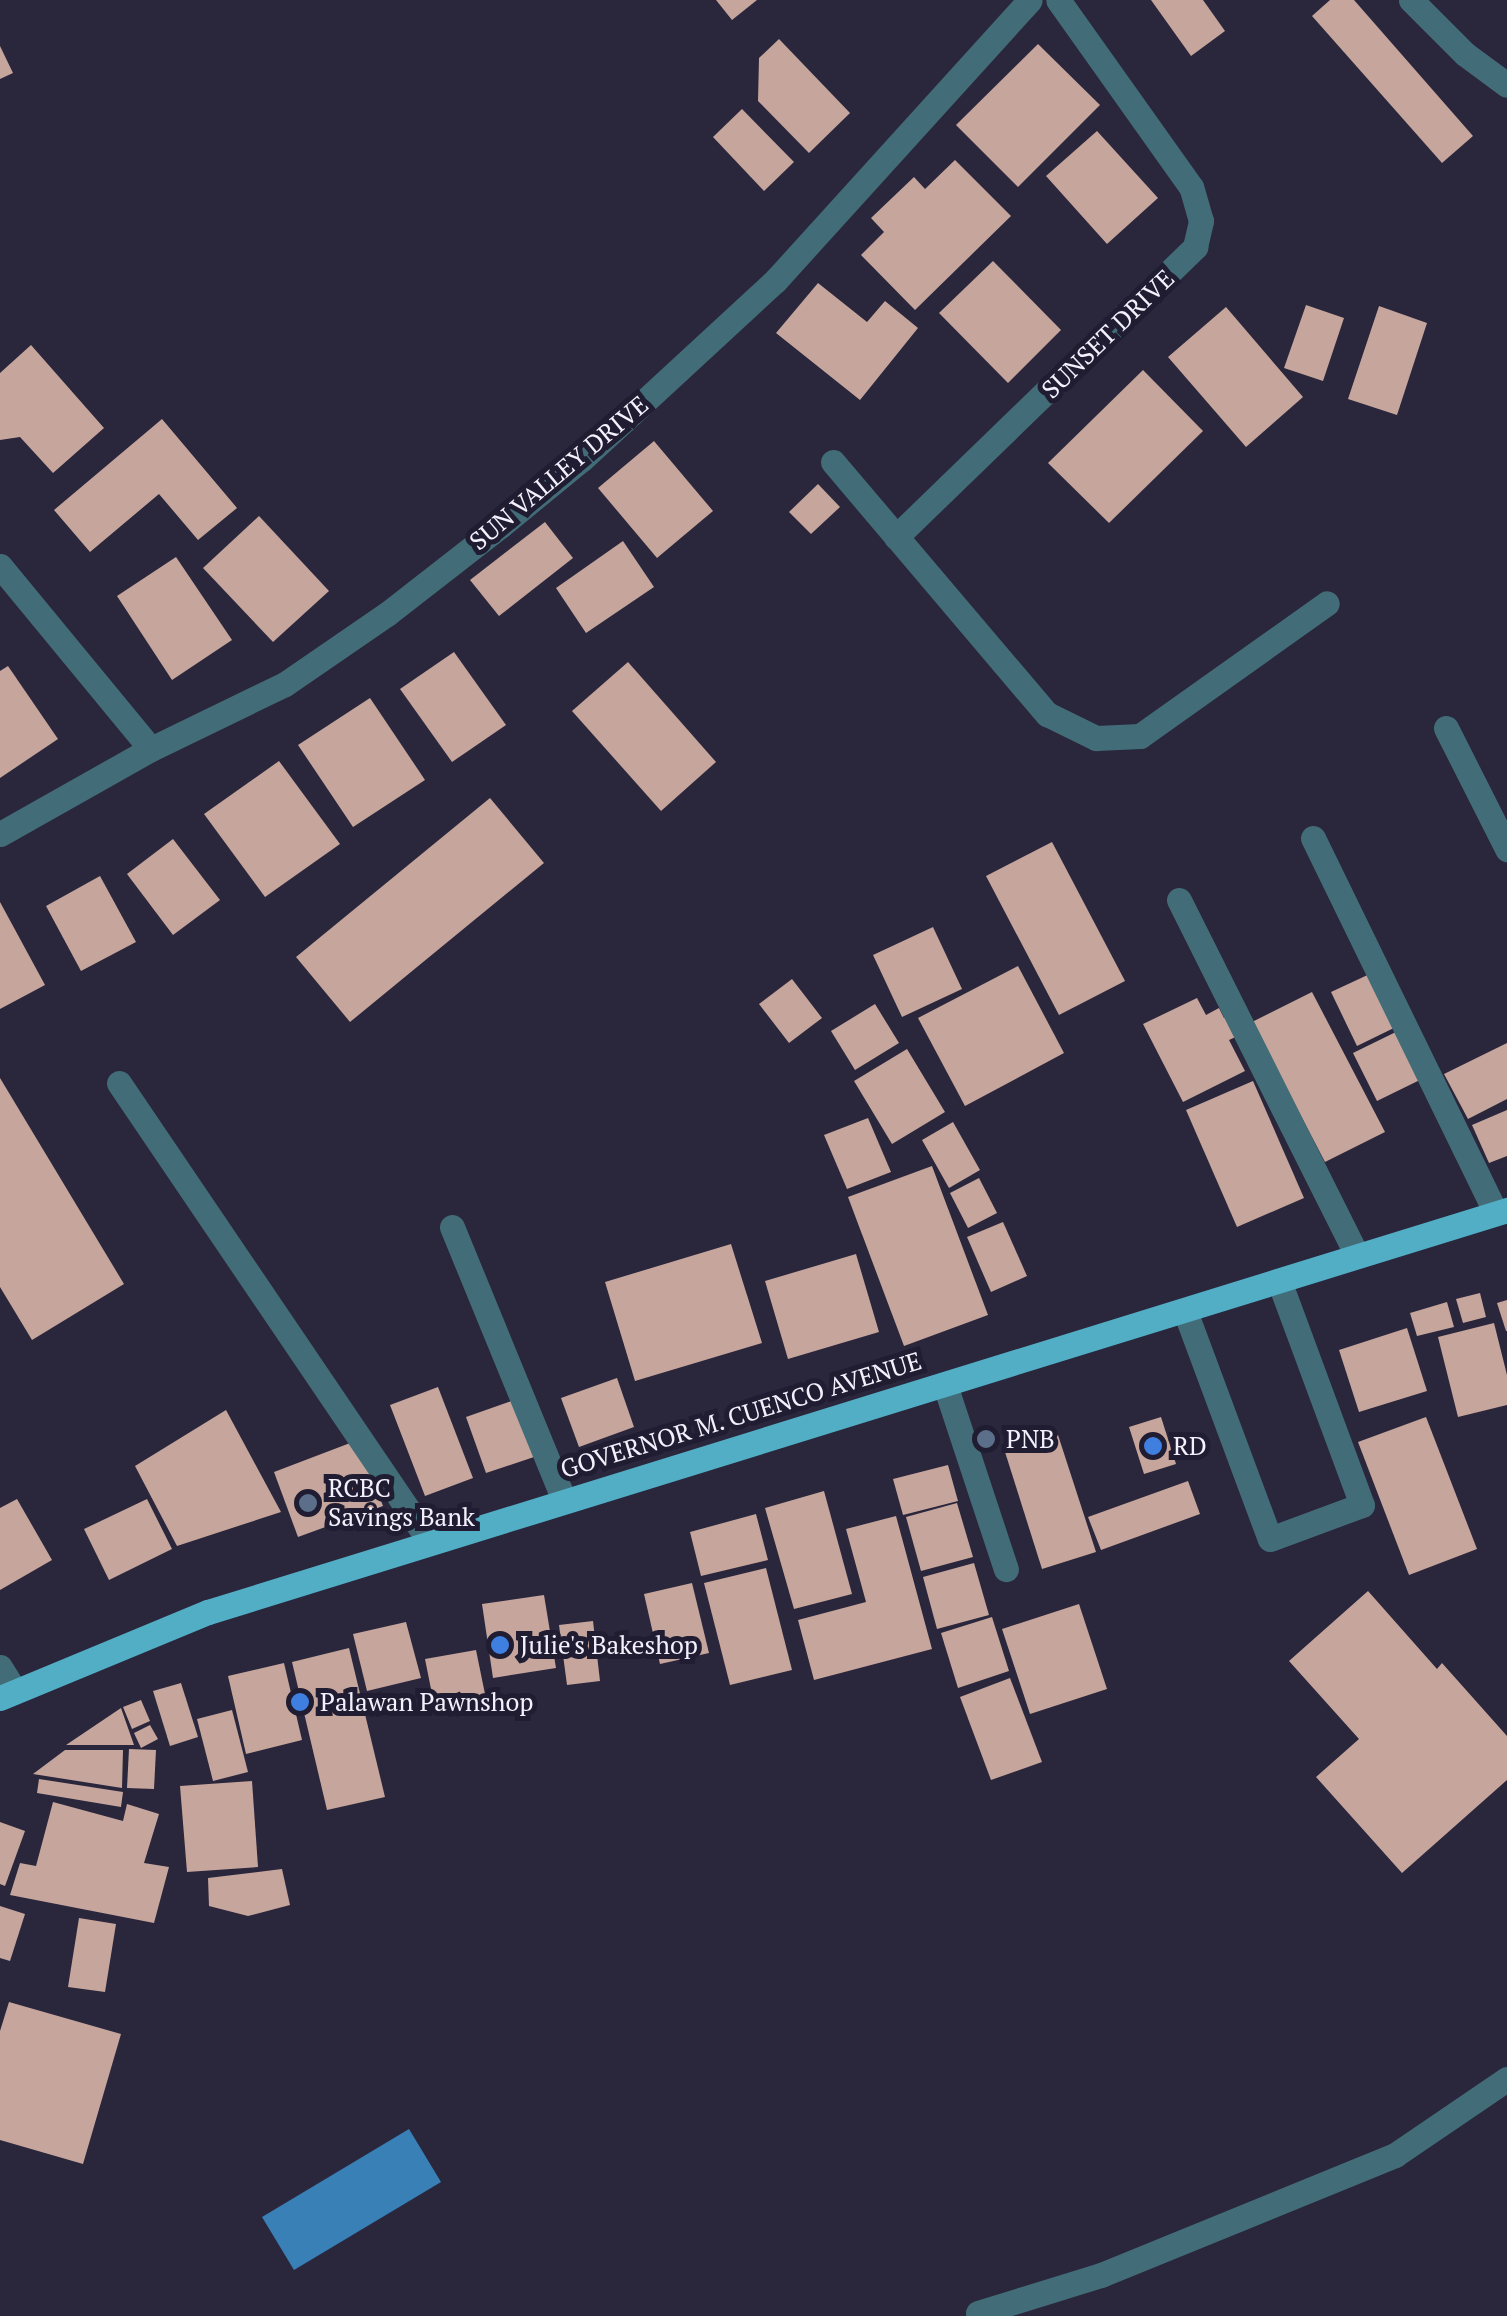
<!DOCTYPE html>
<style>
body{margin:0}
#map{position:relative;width:1507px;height:2316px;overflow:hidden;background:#2a263c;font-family:"PT Serif",serif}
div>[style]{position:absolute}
.water>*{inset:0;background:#3880b6}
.building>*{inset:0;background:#c6a69c}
.minor>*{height:25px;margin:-12.5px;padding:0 12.5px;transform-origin:12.5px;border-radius:12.5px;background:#426c77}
.major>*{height:25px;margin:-12.5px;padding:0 12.5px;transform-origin:12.5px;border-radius:12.5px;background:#51aec5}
.dots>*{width:28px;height:28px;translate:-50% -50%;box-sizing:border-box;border:5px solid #201c31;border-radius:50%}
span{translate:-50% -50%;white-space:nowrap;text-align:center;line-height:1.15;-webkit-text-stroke:10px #201c31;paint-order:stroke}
.street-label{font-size:25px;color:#f3f1fd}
.poi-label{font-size:25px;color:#f3f1fd}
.left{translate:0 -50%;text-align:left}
</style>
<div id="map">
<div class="water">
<i style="clip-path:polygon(409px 2129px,441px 2182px,294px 2270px,262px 2217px)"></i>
</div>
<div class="building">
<i style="clip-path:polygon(716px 0,757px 0,732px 20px)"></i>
<i style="clip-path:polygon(1151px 0,1203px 0,1225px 31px,1191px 56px)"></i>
<i style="clip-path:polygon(1330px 0,1354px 0,1473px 136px,1442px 163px,1312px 16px)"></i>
<i style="clip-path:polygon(779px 39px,850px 113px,809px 153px,758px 101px,759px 58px)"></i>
<i style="clip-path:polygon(1038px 44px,1100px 105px,1018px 187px,956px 125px)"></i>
<i style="clip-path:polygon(0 46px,13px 73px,0 79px)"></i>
<i style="clip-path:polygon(742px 109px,794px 162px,764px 191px,713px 137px)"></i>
<i style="clip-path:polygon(1097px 131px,1158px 198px,1107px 244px,1046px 176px)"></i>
<i style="clip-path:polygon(955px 160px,1011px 216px,915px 310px,861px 255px,884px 232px,871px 218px,914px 177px,925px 189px)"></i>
<i style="clip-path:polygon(993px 261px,1061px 330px,1008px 383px,939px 313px)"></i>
<i style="clip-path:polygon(818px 283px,867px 322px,885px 301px,918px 328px,860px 400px,776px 333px)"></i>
<i style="clip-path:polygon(1306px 305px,1344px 318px,1323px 381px,1284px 368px)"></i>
<i style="clip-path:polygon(1379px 306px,1427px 323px,1397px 415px,1348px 399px)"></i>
<i style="clip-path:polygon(1226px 307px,1303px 397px,1246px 447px,1168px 357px)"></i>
<i style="clip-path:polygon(31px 345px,104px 428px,53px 473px,20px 437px,0 440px,0 373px)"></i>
<i style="clip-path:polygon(1143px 370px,1203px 431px,1109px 523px,1048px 463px)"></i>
<i style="clip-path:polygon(162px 419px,237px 508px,198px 540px,159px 494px,90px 552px,54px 510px)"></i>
<i style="clip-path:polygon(654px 441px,713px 511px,657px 558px,598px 488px)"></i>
<i style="clip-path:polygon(818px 484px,840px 507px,811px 534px,789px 512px)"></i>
<i style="clip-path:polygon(259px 516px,329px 591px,273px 642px,203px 568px)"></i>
<i style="clip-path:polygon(545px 522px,573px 558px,499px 616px,470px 580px)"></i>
<i style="clip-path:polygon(623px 541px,654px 587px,586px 633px,556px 588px)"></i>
<i style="clip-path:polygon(176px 557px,232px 640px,172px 680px,117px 596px)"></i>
<i style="clip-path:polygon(454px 652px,506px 725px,452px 762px,400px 689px)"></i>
<i style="clip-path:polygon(628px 662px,716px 762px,661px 811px,572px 711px)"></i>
<i style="clip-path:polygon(8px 666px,58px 739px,0 778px,0 671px)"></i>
<i style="clip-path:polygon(370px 698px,425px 780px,353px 827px,298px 745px)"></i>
<i style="clip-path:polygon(279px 761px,340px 844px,265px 897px,204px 814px)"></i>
<i style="clip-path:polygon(490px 798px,544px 863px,350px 1022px,296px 957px)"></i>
<i style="clip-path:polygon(173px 839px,220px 900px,173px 935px,127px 874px)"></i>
<i style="clip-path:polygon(1052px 842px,1125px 981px,1059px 1015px,986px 876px)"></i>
<i style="clip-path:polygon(100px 876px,136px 942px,81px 971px,46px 906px)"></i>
<i style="clip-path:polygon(0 902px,45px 985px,0 1009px)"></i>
<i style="clip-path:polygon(933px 927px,962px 989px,902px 1017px,873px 955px)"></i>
<i style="clip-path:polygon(1018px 966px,1064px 1053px,965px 1106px,918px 1018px)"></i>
<i style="clip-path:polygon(1374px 972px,1400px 1025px,1357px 1046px,1331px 992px)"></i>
<i style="clip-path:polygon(792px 979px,822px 1018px,789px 1043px,759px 1004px)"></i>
<i style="clip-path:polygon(1312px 992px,1385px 1132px,1325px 1162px,1252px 1022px)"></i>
<i style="clip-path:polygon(1197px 998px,1206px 1015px,1219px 1008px,1224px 1018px,1232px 1015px,1242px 1034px,1229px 1040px,1245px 1071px,1183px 1102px,1143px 1024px)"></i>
<i style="clip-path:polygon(875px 1004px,899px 1043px,855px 1070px,831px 1031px)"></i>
<i style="clip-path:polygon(1404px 1028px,1428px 1076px,1377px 1101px,1353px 1053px)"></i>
<i style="clip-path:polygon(1507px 1043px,1507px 1099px,1468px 1119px,1444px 1074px)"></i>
<i style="clip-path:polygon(907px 1049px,945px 1112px,892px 1144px,854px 1081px)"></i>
<i style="clip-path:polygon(0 1078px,124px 1284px,32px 1340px,0 1287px)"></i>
<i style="clip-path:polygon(1253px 1081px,1304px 1198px,1237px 1227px,1186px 1110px)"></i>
<i style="clip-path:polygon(1507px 1110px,1507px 1156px,1489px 1163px,1472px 1125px)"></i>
<i style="clip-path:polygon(868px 1118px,891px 1172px,847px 1189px,824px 1135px)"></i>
<i style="clip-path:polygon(953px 1122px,980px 1170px,949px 1188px,922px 1140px)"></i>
<i style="clip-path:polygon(932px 1166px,988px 1315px,904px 1346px,848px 1197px)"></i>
<i style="clip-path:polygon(979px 1178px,997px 1213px,968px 1228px,950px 1193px)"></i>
<i style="clip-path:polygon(1003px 1222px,1027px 1276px,991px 1292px,967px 1237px)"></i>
<i style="clip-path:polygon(731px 1244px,762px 1343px,635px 1381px,605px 1282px)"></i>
<i style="clip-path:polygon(856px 1254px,879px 1332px,788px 1359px,765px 1281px)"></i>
<i style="clip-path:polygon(1480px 1293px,1486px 1317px,1463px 1323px,1456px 1299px)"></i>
<i style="clip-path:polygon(1507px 1300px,1507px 1331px,1506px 1331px,1497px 1303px)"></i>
<i style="clip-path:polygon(1447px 1302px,1454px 1327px,1417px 1336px,1410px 1313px)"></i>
<i style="clip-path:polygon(1494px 1323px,1507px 1375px,1507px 1405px,1458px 1417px,1438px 1337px)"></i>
<i style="clip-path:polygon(1407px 1328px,1427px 1391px,1359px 1412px,1339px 1350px)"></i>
<i style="clip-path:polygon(617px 1378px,634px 1427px,579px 1447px,561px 1398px)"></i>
<i style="clip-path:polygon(438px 1387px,473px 1478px,425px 1496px,390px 1405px)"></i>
<i style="clip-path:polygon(517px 1399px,537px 1456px,486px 1473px,466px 1417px)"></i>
<i style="clip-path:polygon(226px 1410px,281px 1512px,177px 1546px,135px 1466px)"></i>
<i style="clip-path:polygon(1161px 1417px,1176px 1464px,1144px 1474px,1129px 1427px)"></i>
<i style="clip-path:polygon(1426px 1417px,1477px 1549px,1409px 1575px,1358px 1442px)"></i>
<i style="clip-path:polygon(1058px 1435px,1096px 1552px,1042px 1569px,1005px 1452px)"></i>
<i style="clip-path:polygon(358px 1440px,383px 1506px,298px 1537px,274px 1472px)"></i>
<i style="clip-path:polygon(948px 1465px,958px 1501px,903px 1515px,893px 1479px)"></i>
<i style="clip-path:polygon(1188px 1481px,1200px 1514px,1101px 1550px,1088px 1517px)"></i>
<i style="clip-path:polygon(824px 1491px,852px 1594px,794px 1609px,765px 1508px)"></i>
<i style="clip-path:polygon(17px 1499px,52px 1560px,0 1590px,0 1508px)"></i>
<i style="clip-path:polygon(147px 1499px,172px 1549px,109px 1580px,84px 1529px)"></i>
<i style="clip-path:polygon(957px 1503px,973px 1557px,921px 1571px,906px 1517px)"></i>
<i style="clip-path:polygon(756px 1514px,768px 1560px,701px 1576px,690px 1532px)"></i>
<i style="clip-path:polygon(896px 1516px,932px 1649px,814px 1680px,798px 1620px,866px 1602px,846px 1529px)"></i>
<i style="clip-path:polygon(974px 1563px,989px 1615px,937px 1629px,923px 1577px)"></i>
<i style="clip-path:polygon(766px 1568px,792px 1670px,730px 1685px,704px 1583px)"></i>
<i style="clip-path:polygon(692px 1583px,709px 1653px,660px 1664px,644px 1594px)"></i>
<i style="clip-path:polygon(1368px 1591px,1437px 1669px,1442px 1663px,1507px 1736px,1507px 1780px,1402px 1873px,1316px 1777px,1359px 1739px,1289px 1661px)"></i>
<i style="clip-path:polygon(544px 1595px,556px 1668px,493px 1678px,482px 1604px)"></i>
<i style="clip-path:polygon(1079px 1604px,1107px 1689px,1030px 1714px,1002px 1629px)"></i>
<i style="clip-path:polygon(992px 1617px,1009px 1671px,958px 1688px,941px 1633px)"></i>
<i style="clip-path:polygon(593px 1621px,600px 1681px,567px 1685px,559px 1625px)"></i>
<i style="clip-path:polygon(406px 1622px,421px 1678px,367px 1691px,353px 1634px)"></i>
<i style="clip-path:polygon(349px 1648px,385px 1797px,327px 1810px,292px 1662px)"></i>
<i style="clip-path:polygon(476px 1650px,486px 1699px,435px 1709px,425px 1659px)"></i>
<i style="clip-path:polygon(284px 1663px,302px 1740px,246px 1754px,228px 1676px)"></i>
<i style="clip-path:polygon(1010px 1678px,1042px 1762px,991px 1780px,960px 1697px)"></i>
<i style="clip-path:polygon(181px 1683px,198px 1737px,170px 1746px,153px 1691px)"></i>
<i style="clip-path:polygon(141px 1700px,150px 1721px,132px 1729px,123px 1707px)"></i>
<i style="clip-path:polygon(121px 1708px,134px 1745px,66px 1745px)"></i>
<i style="clip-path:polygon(232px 1710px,248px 1772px,213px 1781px,197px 1719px)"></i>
<i style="clip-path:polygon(150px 1725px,158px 1739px,141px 1748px,134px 1733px)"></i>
<i style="clip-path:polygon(129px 1749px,156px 1750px,154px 1789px,127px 1788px)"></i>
<i style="clip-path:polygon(65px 1750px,123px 1750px,122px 1788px,33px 1774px)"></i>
<i style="clip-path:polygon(39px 1779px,123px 1792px,121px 1807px,37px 1793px)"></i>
<i style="clip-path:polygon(252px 1781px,258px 1867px,187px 1872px,180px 1786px)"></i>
<i style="clip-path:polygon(53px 1802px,123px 1821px,127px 1804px,159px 1814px,144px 1863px,169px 1867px,154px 1923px,10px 1895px,20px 1863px,36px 1866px)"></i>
<i style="clip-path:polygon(0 1822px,25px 1831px,5px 1886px,0 1884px)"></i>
<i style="clip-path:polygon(282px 1869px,290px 1905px,248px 1916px,209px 1906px,208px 1878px)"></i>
<i style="clip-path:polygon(0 1906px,25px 1914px,10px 1961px,0 1958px)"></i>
<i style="clip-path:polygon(79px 1918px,116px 1924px,105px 1992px,68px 1987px)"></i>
<i style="clip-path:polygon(9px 2002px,121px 2034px,83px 2164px,0 2140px,0 2031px)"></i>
</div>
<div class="minor">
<i style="left:1411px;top:0;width:76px;rotate:45deg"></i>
<i style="left:1465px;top:54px;width:52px;rotate:36.4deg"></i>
<i style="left:833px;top:462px;width:331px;rotate:49.7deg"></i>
<i style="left:1047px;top:714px;width:55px;rotate:26.1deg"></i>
<i style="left:1096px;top:738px;width:44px;rotate:-2.6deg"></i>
<i style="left:1140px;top:736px;width:229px;rotate:-35.4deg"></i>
<i style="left:896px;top:537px;width:417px;rotate:-44.1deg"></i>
<i style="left:1195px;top:247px;width:27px;rotate:-77deg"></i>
<i style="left:1201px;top:221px;width:35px;rotate:-106deg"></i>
<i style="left:1191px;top:187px;width:229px;rotate:-125.4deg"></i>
<i style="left:0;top:566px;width:237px;rotate:50.5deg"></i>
<i style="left:1446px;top:728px;width:136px;rotate:63.2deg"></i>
<i style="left:0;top:834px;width:173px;rotate:-29.4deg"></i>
<i style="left:151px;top:749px;width:149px;rotate:-25.9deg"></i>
<i style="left:285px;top:684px;width:124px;rotate:-34.5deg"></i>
<i style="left:387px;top:614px;width:143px;rotate:-37.9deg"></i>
<i style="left:500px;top:526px;width:106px;rotate:-39.3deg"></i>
<i style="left:582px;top:459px;width:263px;rotate:-42.7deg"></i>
<i style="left:775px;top:281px;width:379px;rotate:-47.8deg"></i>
<i style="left:1313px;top:838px;width:417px;rotate:64deg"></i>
<i style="left:1179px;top:900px;width:397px;rotate:63.4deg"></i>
<i style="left:119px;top:1083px;width:554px;rotate:55.88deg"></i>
<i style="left:452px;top:1227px;width:295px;rotate:67.7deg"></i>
<i style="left:1185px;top:1311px;width:243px;rotate:69.6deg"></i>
<i style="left:1270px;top:1539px;width:98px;rotate:-20.3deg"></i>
<i style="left:1362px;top:1505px;width:239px;rotate:-110.3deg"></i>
<i style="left:945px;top:1385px;width:194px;rotate:71.7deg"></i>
<i style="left:0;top:1667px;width:26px;rotate:58deg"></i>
<i style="left:978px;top:2313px;width:129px;rotate:-17.2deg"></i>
<i style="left:1101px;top:2275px;width:318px;rotate:-22.2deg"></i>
<i style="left:1395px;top:2155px;width:135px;rotate:-34.2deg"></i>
</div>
<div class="major">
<i style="left:0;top:1698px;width:225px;rotate:-22.5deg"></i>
<i style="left:208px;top:1612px;width:1360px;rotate:-17.2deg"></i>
</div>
<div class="dots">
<i style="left:986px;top:1439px;background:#5c6f8a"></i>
<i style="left:1153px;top:1446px;background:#3f7fe0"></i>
<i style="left:308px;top:1503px;background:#5c6f8a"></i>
<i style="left:500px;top:1645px;background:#3f7fe0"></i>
<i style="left:300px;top:1702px;background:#3f7fe0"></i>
</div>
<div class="street-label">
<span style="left:1108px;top:334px;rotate:-44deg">SUNSET DRIVE</span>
<span style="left:559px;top:473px;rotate:-40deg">SUN VALLEY DRIVE</span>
<span style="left:741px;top:1415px;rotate:-17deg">GOVERNOR M. CUENCO AVENUE</span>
</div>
<div class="poi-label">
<span class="left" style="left:1006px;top:1439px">PNB</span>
<span class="left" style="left:1173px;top:1446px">RD</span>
<span class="left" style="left:328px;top:1503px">RCBC<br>Savings Bank</span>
<span class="left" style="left:520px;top:1645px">Julie's Bakeshop</span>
<span class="left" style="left:320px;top:1702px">Palawan Pawnshop</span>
</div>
</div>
